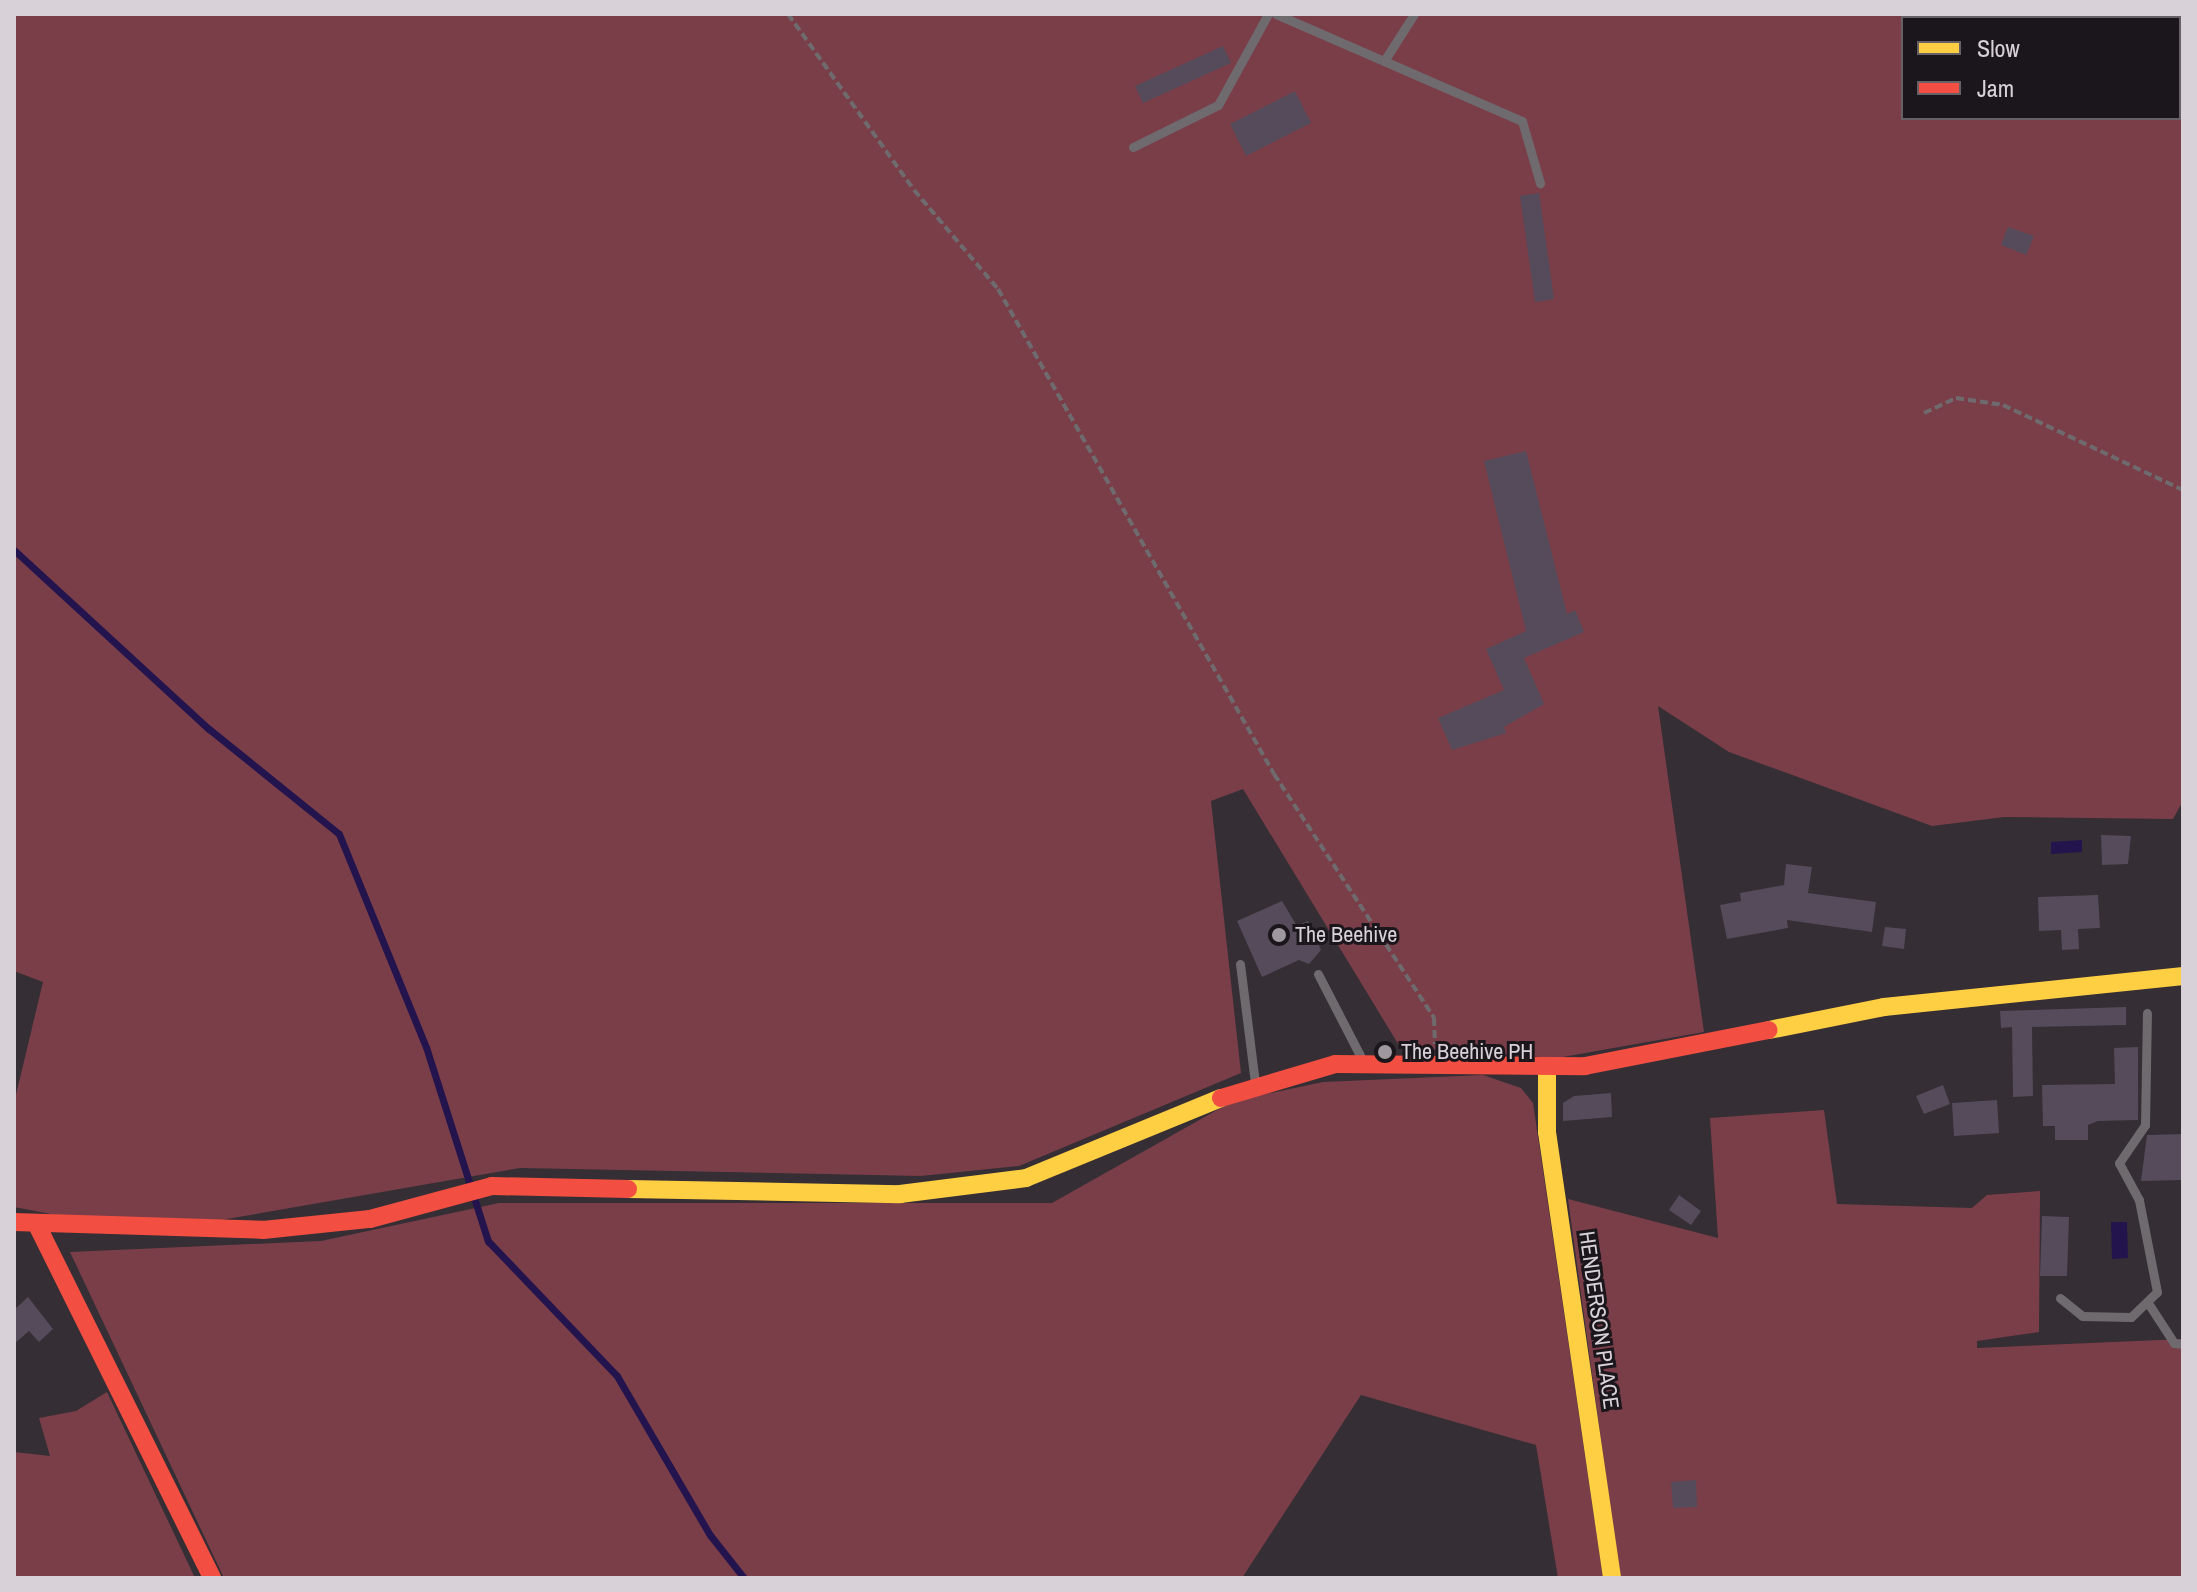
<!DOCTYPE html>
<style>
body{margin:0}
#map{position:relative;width:2197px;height:1592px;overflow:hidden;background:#352e34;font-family:"Archivo Narrow",sans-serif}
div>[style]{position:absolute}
.green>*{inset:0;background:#7a3e49}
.water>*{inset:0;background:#24144d}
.stream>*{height:7px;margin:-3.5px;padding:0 3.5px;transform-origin:3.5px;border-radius:3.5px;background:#24144d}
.building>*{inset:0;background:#554b5a}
.path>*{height:4px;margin-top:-2px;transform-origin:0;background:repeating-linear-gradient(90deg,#6e6a6e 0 8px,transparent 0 12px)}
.lane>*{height:9px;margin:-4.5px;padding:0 4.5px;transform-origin:4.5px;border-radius:4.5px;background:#6f6a6e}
.slow>*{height:18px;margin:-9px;padding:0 9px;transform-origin:9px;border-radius:9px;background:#ffcf43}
.jam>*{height:18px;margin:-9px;padding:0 9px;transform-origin:9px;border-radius:9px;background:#f24e42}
.dots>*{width:22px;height:22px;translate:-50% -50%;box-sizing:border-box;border:4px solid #1b161b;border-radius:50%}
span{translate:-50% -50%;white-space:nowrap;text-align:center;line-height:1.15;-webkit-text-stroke:6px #1b161b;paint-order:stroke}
.poi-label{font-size:22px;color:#d9d1d8}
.left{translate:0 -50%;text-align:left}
.street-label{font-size:22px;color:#d9d1d8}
.frame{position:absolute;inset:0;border:16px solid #d9d1d8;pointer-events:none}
.legend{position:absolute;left:1901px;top:16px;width:280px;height:104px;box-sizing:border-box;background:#1b161b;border:2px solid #676167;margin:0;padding:10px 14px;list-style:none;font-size:24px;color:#d9d1d8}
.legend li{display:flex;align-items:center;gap:16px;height:40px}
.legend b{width:40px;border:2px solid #676167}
</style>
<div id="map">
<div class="green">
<i style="clip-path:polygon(evenodd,14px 14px,2183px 14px,2183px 801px,2173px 819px,2004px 817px,1932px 826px,1729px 752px,1658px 706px,1704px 1032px,1557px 1058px,1400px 1047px,1243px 789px,1211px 801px,1241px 1073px,1019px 1166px,921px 1176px,520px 1168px,221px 1220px,67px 1217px,14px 1207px,14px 1103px,43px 982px,14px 971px,14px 14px,1903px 18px,2179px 18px,2179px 118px,1903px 118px,1903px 18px)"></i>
<i style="clip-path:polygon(1483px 1075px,1521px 1088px,1533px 1103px,1603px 1578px,1558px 1578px,1536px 1445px,1361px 1395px,1242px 1578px,224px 1578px,70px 1252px,321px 1241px,499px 1203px,1052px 1203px,1233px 1101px,1323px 1082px)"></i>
<i style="clip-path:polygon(1824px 1110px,1837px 1204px,1972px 1208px,1987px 1195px,2040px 1191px,2039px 1332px,1977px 1341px,1977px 1348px,2183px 1339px,2183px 1578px,1620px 1578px,1568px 1199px,1718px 1238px,1710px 1118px)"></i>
<i style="clip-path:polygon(107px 1392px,195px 1578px,14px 1578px,14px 1452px,50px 1456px,39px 1418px,76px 1411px)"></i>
</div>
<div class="water">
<i style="clip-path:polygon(2082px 840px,2082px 852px,2051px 854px,2051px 842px)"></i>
<i style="clip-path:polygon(2111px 1222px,2127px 1222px,2128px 1258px,2112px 1259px)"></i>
</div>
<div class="stream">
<i style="left:14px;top:550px;width:265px;rotate:42.6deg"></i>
<i style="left:209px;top:729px;width:167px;rotate:38.9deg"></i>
<i style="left:339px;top:834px;width:230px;rotate:67.8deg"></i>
<i style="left:426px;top:1047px;width:204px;rotate:72.3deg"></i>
<i style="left:488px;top:1241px;width:187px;rotate:46.3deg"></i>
<i style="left:617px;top:1376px;width:184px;rotate:59.7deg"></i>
<i style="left:710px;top:1535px;width:55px;rotate:51.7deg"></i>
</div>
<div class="building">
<i style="clip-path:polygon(1223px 46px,1231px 63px,1143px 103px,1135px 86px)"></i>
<i style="clip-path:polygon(1295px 91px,1311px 123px,1246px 156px,1230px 124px)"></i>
<i style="clip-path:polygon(1539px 193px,1554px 299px,1535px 302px,1520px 196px)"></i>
<i style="clip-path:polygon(2008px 227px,2034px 236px,2026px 255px,2001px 245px)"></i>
<i style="clip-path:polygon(1526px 451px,1567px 614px,1575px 610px,1584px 632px,1524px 658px,1544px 704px,1504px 727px,1506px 733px,1452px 750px,1438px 718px,1504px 690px,1486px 649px,1526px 631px,1484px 461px)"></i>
<i style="clip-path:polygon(2101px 835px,2131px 836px,2128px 864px,2102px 865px)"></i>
<i style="clip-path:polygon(1786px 864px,1812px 867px,1808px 893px,1876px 902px,1872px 932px,1787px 920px,1788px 928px,1727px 939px,1720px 905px,1741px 901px,1740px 893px,1784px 885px)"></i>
<i style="clip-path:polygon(2098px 895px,2100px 928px,2078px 929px,2079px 949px,2062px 950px,2061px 930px,2039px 931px,2038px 897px)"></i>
<i style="clip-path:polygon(1282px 901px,1297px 926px,1308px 921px,1321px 950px,1309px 964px,1299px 960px,1262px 977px,1237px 921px)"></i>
<i style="clip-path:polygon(1885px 927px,1906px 929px,1904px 949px,1882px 946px)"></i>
<i style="clip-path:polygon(2126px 1007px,2126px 1025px,2032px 1027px,2033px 1096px,2013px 1097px,2012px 1027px,2001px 1028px,2000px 1011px)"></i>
<i style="clip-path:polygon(2138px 1047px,2138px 1120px,2098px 1121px,2088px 1125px,2088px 1140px,2055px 1140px,2055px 1126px,2043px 1126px,2042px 1085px,2115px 1084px,2114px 1048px)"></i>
<i style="clip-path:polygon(1943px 1085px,1950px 1104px,1924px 1114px,1916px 1096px)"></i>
<i style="clip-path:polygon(1611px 1093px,1612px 1117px,1563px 1121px,1563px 1103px,1574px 1096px)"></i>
<i style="clip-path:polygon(1997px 1100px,1999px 1133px,1954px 1136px,1952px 1103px)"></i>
<i style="clip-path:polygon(2183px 1134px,2183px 1180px,2141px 1181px,2147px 1135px)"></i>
<i style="clip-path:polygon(1679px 1195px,1701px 1211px,1691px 1225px,1669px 1210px)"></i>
<i style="clip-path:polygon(2042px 1216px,2069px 1217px,2067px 1276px,2040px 1276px)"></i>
<i style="clip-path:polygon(28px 1297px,53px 1329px,39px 1342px,29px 1331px,14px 1344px,14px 1310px)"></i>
<i style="clip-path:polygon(1696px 1480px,1697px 1507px,1673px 1508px,1671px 1482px)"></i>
</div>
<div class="path">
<i style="left:788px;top:14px;width:216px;rotate:54.4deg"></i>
<i style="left:914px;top:190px;width:130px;rotate:49.7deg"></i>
<i style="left:998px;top:289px;width:558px;rotate:60.36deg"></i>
<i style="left:1274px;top:774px;width:292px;rotate:56.7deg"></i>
<i style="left:1434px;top:1018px;width:26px;rotate:88deg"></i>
<i style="left:1924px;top:413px;width:35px;rotate:-25deg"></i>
<i style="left:1956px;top:398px;width:48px;rotate:8.5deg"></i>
<i style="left:2003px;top:405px;width:199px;rotate:25.3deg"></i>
</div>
<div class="lane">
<i style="left:1276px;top:14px;width:118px;rotate:23.5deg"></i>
<i style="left:1384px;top:61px;width:56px;rotate:-57.4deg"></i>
<i style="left:1384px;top:61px;width:150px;rotate:23.5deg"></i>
<i style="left:1522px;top:121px;width:65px;rotate:73.8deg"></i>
<i style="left:1133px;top:147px;width:95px;rotate:-26.3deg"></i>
<i style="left:1218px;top:105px;width:104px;rotate:-61.2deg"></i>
<i style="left:1240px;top:964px;width:120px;rotate:82.8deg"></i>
<i style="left:1318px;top:974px;width:98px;rotate:62.7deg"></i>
<i style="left:2060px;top:1298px;width:28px;rotate:39deg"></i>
<i style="left:2082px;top:1316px;width:49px;rotate:1.2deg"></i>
<i style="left:2131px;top:1317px;width:36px;rotate:-44deg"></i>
<i style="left:2157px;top:1292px;width:94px;rotate:-101.1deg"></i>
<i style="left:2139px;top:1200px;width:42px;rotate:-118.4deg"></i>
<i style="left:2119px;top:1163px;width:46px;rotate:-55.6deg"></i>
<i style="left:2145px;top:1125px;width:112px;rotate:-89deg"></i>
<i style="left:2150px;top:1306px;width:44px;rotate:57deg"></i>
<i style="left:2174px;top:1343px;width:9px;rotate:6deg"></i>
</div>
<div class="slow">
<i style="left:1769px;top:1030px;width:117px;rotate:-11.3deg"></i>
<i style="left:1884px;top:1007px;width:301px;rotate:-5.9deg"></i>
<i style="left:1547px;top:1068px;width:64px;rotate:90deg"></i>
<i style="left:1547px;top:1132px;width:451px;rotate:81.7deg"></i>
<i style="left:628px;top:1189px;width:272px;rotate:1.1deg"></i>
<i style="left:900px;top:1194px;width:127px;rotate:-7.2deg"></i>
<i style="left:1026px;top:1178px;width:211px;rotate:-22.3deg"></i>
</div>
<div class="jam">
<i style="left:1221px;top:1098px;width:119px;rotate:-16.6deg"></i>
<i style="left:1335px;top:1064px;width:250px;rotate:0.5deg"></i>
<i style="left:1585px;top:1066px;width:187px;rotate:-11.1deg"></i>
<i style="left:14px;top:1222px;width:249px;rotate:1.8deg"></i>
<i style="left:263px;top:1230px;width:108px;rotate:-5.9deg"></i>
<i style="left:370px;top:1219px;width:126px;rotate:-15.1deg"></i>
<i style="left:492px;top:1186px;width:136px;rotate:1.3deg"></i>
<i style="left:37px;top:1225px;width:394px;rotate:63.6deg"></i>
</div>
<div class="dots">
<i style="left:1279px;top:935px;background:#a0989f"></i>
<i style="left:1385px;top:1052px;background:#a0989f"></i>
</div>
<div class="poi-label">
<span class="left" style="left:1295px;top:935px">The Beehive</span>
<span class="left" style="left:1401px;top:1052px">The Beehive PH</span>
</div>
<div class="street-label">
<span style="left:1599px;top:1320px;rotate:82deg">HENDERSON PLACE</span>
</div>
<div class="frame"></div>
<ul class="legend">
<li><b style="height:10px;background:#ffcf43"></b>Slow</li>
<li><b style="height:10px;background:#f24e42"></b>Jam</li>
</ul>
</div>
